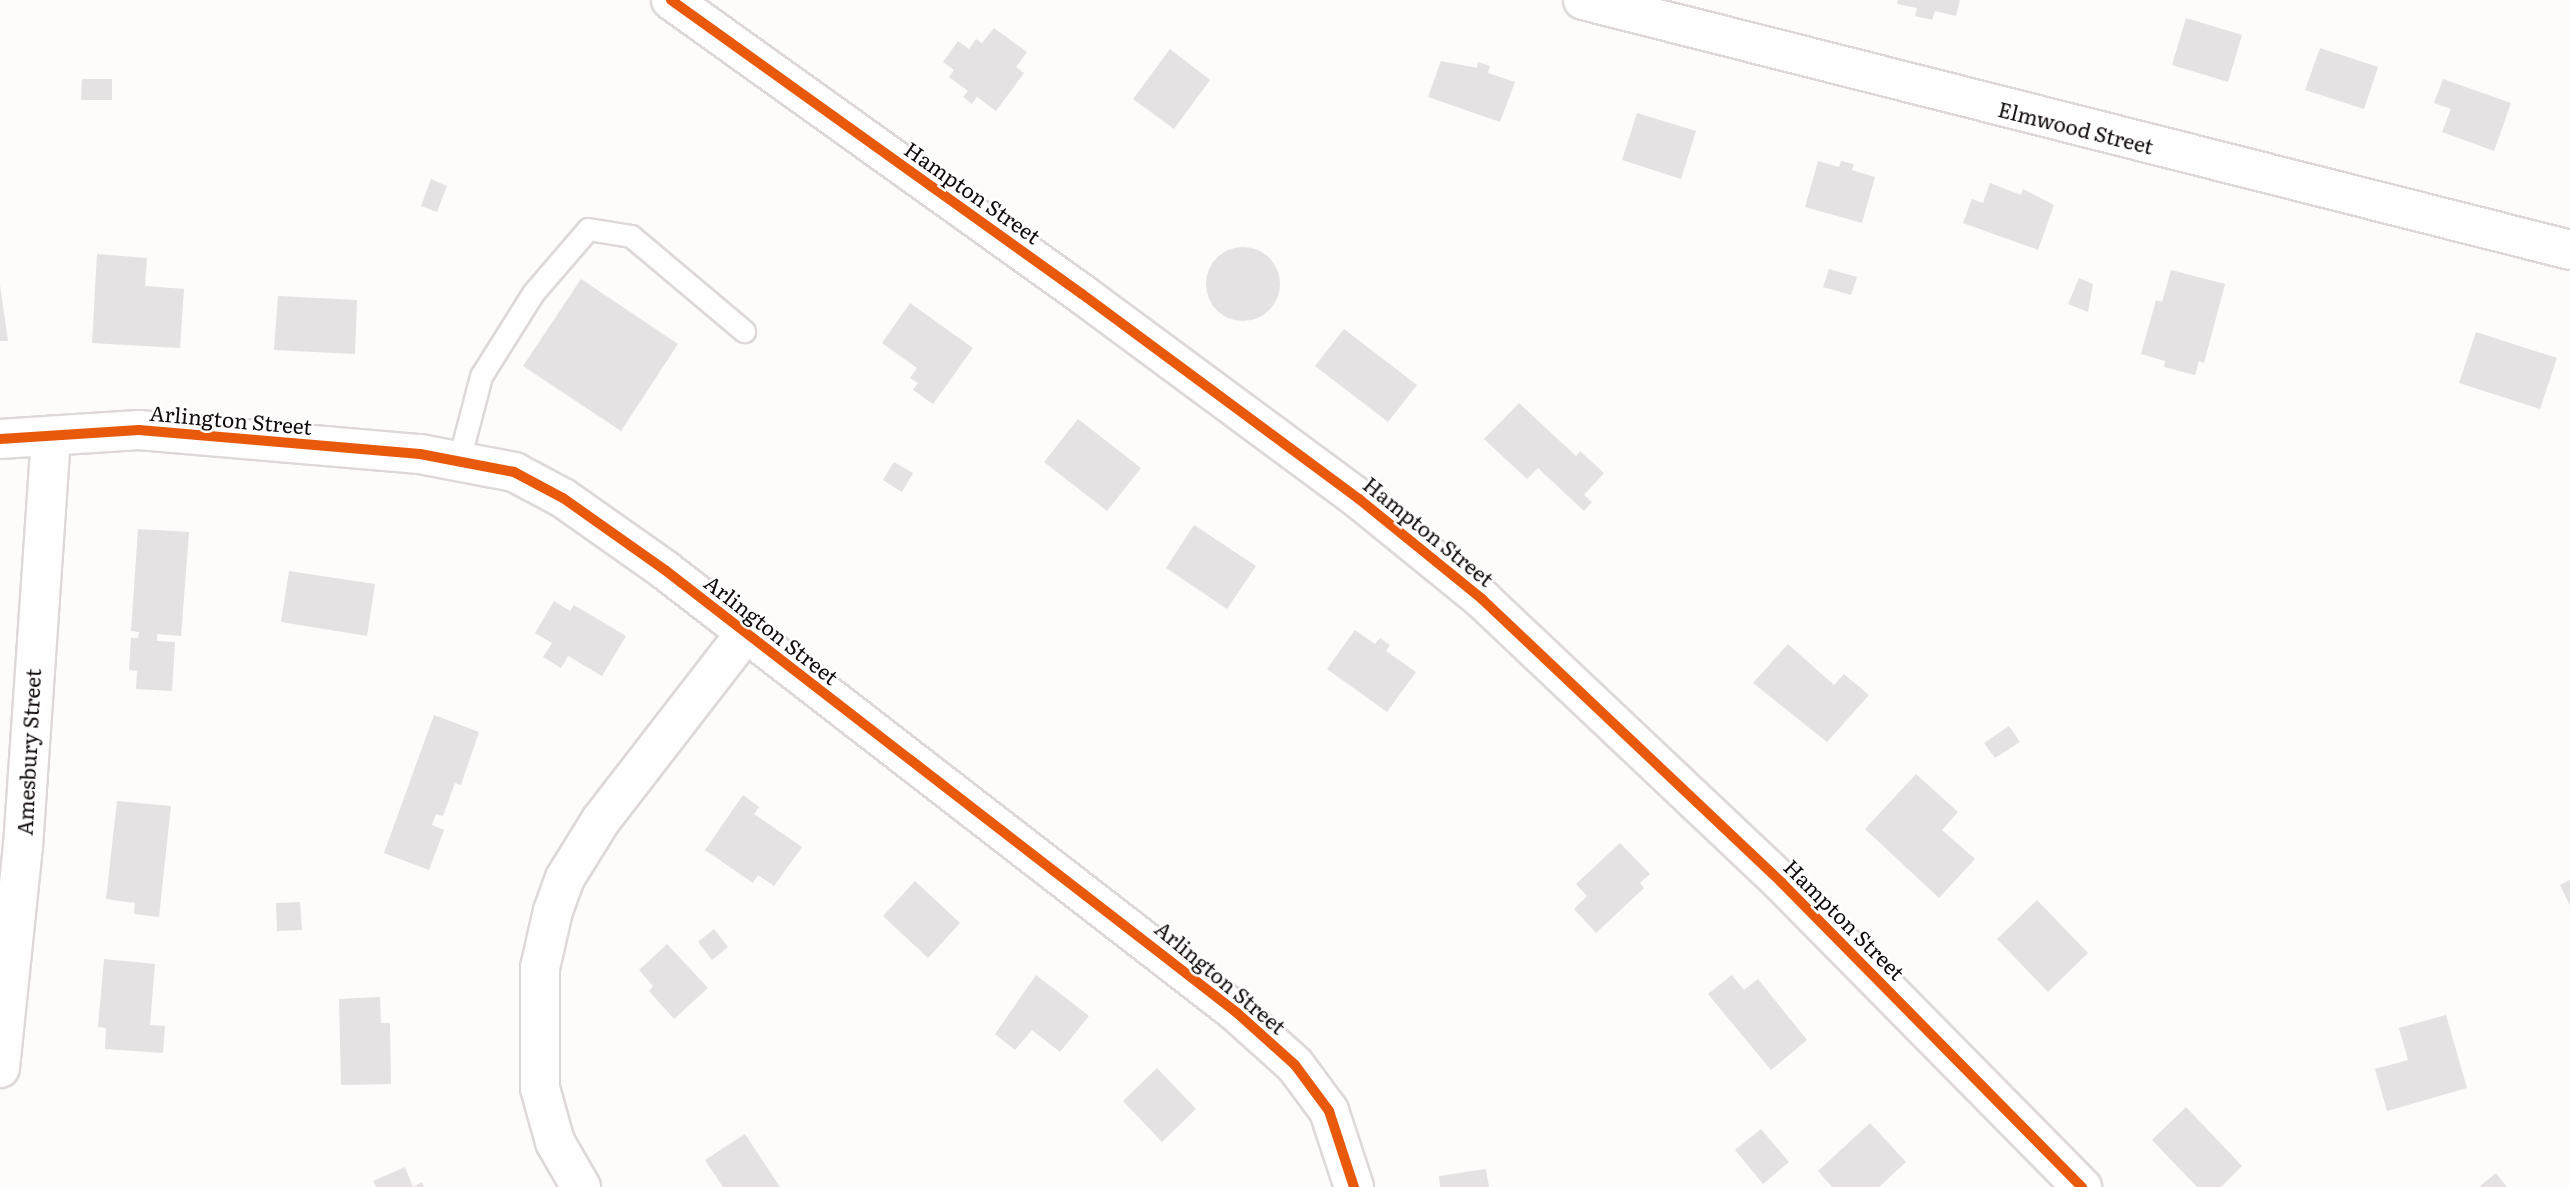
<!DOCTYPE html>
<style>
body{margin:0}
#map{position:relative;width:2570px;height:1187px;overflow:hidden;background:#fefbfb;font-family:Literata,serif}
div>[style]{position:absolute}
.building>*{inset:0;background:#e6e1e2}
.round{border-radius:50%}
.roads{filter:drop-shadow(2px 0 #ded8d8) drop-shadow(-2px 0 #ded8d8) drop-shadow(0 2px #ded8d8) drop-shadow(0 -2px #ded8d8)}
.lane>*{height:21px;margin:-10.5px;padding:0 10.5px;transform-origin:10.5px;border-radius:10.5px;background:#fffefe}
.street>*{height:38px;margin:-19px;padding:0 19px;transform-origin:19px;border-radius:19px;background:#fffefe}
.cycleway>*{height:10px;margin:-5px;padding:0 5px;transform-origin:5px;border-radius:5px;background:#e8590c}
span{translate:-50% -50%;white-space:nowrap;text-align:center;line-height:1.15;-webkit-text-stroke:5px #fff;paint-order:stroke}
.street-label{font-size:21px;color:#120b0b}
</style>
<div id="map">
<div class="building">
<i style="clip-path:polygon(1898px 0,1960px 0,1956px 16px,1935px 11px,1932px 20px,1915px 16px,1917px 8px,1897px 4px)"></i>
<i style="clip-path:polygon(2186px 18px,2242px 35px,2228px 82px,2172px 65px)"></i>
<i style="clip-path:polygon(994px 28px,1027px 52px,1016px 67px,1024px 73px,996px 111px,977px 97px,972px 104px,963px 97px,968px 91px,949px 77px,954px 70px,943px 62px,958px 41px,969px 49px,976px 39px,982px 43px)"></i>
<i style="clip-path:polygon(2320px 48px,2378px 67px,2364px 109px,2305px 90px)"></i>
<i style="clip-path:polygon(1170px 49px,1210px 80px,1174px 129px,1133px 99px)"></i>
<i style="clip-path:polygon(1441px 61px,1477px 68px,1478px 62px,1490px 66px,1488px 73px,1515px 82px,1500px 122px,1428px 97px)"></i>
<i style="clip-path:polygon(82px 79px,112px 79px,112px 100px,81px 100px)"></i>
<i style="clip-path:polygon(2443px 79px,2511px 103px,2494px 151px,2442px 132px,2451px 109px,2434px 103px)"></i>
<i style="clip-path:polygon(1637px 113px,1696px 131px,1681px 179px,1622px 160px)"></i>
<i style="clip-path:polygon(1818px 161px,1839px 167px,1841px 161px,1854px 164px,1852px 170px,1875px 177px,1862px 223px,1805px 207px)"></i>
<i style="clip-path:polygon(431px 179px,447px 186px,437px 212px,421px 206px)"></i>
<i style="clip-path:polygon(1990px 183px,2021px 195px,2023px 189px,2054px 205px,2038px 250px,1963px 223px,1972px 199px,1983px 203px)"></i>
<i class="round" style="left:1206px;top:247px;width:74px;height:74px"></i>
<i style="clip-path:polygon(97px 254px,147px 258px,145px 286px,184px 289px,180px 348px,92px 343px)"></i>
<i style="clip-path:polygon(1829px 269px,1857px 277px,1851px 295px,1823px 287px)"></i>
<i style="clip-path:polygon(2171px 270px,2225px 284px,2204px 363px,2199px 361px,2195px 375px,2164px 367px,2165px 361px,2141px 354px,2156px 300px,2162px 302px)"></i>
<i style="clip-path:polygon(2079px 278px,2093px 284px,2088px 312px,2068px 304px)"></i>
<i style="clip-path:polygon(581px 279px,678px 344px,621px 431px,523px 366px)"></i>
<i style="clip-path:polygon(0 285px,8px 341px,0 341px)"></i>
<i style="clip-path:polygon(278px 296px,357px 300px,355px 354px,274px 350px)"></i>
<i style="clip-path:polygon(910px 303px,973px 348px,933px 404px,913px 390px,918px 383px,910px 378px,917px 368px,882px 343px)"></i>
<i style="clip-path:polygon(1344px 329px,1417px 385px,1388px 422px,1315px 366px)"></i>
<i style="clip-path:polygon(2476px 332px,2557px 358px,2540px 409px,2459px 383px)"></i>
<i style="clip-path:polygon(1519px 403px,1576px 456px,1580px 451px,1604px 473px,1584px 495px,1592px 502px,1584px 511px,1538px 468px,1527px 479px,1484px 439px)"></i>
<i style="clip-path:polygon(1078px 419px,1141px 468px,1107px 511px,1044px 462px)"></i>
<i style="clip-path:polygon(894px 462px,913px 473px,902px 492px,883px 480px)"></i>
<i style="clip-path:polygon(1194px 525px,1256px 566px,1227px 609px,1166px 568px)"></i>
<i style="clip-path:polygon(138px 529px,189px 532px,181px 636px,157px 634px,157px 641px,175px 642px,172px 691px,136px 689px,137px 671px,129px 670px,131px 638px,138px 638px,139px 632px,131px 631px)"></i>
<i style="clip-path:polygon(289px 571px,375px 584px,367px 636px,281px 622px)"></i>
<i style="clip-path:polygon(554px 601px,570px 611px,574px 605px,626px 636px,602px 676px,568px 656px,561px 668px,543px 657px,552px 643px,535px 633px)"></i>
<i style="clip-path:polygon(1355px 630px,1375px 644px,1380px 638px,1390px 645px,1386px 651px,1416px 672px,1387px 712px,1327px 669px)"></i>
<i style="clip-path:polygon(1788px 644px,1834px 685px,1844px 674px,1869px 695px,1827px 742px,1753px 683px)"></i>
<i style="clip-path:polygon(434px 715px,479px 732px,461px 785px,455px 783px,443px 816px,436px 814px,432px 825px,444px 830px,429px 870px,384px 853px)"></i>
<i style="clip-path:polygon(2009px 726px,2020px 742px,1995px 758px,1984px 743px)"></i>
<i style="clip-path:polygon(1916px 774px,1958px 812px,1942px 830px,1975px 859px,1939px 898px,1865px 829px)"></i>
<i style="clip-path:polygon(743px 795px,759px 807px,754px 814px,802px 847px,774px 886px,758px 875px,753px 883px,705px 850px)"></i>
<i style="clip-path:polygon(117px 801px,171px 806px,159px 917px,134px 914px,135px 903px,106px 899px)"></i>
<i style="clip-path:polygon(1620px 843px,1650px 874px,1640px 883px,1644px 888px,1596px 933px,1574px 909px,1587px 896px,1576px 884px)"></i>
<i style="clip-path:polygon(2570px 880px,2570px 906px,2560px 885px)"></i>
<i style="clip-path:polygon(915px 881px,960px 923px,928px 958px,883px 916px)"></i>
<i style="clip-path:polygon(2037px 900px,2088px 953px,2048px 992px,1997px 939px)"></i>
<i style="clip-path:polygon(300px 902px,302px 930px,277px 931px,276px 903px)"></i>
<i style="clip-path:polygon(714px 929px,728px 947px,712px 960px,698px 942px)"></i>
<i style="clip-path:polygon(667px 944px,708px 988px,674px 1019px,649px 991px,653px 986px,639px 970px)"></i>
<i style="clip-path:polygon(104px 959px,155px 964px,150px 1025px,165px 1026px,163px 1053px,105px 1049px,106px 1028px,98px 1027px)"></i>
<i style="clip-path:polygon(1036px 975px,1089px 1016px,1060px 1052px,1032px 1030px,1015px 1050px,995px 1034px)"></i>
<i style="clip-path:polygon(1732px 975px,1744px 990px,1758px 979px,1807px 1040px,1771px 1070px,1708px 994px)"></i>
<i style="clip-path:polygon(380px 997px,381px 1023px,390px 1023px,391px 1084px,341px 1085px,339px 999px)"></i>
<i style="clip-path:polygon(2446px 1015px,2467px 1088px,2387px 1111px,2375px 1069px,2408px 1060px,2399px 1028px)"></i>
<i style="clip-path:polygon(1157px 1068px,1196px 1109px,1162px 1142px,1123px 1101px)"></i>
<i style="clip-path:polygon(2186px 1107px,2242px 1166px,2221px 1187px,2197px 1187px,2152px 1140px)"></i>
<i style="clip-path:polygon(1870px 1123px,1906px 1162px,1879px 1187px,1832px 1187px,1818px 1171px)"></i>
<i style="clip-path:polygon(1761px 1129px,1789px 1162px,1763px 1184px,1735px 1150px)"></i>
<i style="clip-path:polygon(745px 1134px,780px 1187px,723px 1187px,705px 1160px)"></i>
<i style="clip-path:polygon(405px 1167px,413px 1187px,422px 1182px,424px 1187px,376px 1187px,373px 1181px)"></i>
<i style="clip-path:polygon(1486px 1169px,1489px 1187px,1440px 1187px,1439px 1176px)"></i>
<i style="clip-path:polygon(2496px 1173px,2507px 1187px,2479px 1187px)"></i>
</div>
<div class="roads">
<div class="lane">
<i style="left:459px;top:460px;width:87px;rotate:-75.3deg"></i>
<i style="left:481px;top:376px;width:98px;rotate:-57.9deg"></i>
<i style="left:533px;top:293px;width:84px;rotate:-49.3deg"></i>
<i style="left:588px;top:229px;width:44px;rotate:9.2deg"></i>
<i style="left:631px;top:236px;width:148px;rotate:40.1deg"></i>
</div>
<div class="street">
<i style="left:671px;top:0;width:505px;rotate:35.58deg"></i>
<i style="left:1082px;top:294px;width:345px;rotate:36.5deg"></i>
<i style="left:1359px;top:499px;width:159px;rotate:39.1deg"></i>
<i style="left:1482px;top:599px;width:412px;rotate:43.4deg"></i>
<i style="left:1781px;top:882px;width:429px;rotate:45.4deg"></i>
<i style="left:1583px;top:0;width:1018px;rotate:14.21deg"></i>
<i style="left:0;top:439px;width:139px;rotate:-3.7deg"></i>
<i style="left:139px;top:430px;width:282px;rotate:4.9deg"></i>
<i style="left:420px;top:454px;width:96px;rotate:10.8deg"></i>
<i style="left:514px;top:472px;width:55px;rotate:28deg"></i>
<i style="left:563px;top:498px;width:125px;rotate:35.2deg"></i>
<i style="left:665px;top:570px;width:722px;rotate:37.74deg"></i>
<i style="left:1236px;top:1012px;width:79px;rotate:41.9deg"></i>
<i style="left:1295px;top:1065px;width:57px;rotate:53.5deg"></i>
<i style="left:1329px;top:1111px;width:80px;rotate:71.8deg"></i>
<i style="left:0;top:1068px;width:222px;rotate:-84.1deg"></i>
<i style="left:23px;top:847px;width:412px;rotate:-86.1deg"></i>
<i style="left:581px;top:1187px;width:52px;rotate:-120deg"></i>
<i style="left:555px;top:1142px;width:56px;rotate:-105.5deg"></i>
<i style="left:540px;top:1088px;width:120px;rotate:-90deg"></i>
<i style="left:540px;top:968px;width:58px;rotate:-77.2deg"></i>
<i style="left:553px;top:911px;width:35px;rotate:-70deg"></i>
<i style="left:565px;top:878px;width:68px;rotate:-58.2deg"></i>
<i style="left:601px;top:820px;width:235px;rotate:-52.3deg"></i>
</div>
</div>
<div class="cycleway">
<i style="left:671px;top:0;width:505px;rotate:35.58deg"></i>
<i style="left:1082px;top:294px;width:345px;rotate:36.5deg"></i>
<i style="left:1359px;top:499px;width:159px;rotate:39.1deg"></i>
<i style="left:1482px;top:599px;width:412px;rotate:43.4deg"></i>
<i style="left:1781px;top:882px;width:429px;rotate:45.4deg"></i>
<i style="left:0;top:439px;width:139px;rotate:-3.7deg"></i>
<i style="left:139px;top:430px;width:282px;rotate:4.9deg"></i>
<i style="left:420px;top:454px;width:96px;rotate:10.8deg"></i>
<i style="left:514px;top:472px;width:55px;rotate:28deg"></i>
<i style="left:563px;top:498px;width:125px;rotate:35.2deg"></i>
<i style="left:665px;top:570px;width:722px;rotate:37.74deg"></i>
<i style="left:1236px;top:1012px;width:79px;rotate:41.9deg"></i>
<i style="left:1295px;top:1065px;width:57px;rotate:53.5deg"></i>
<i style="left:1329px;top:1111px;width:80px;rotate:71.8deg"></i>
</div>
<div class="street-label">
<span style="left:2076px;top:127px;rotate:14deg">Elmwood Street</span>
<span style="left:973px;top:192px;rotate:35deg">Hampton Street</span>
<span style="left:231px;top:419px;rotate:5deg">Arlington Street</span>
<span style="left:1429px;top:531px;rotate:39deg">Hampton Street</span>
<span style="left:772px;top:629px;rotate:38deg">Arlington Street</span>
<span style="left:28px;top:752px;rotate:-87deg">Amesbury Street</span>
<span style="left:1845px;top:919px;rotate:45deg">Hampton Street</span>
<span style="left:1221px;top:977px;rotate:40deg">Arlington Street</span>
</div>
</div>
